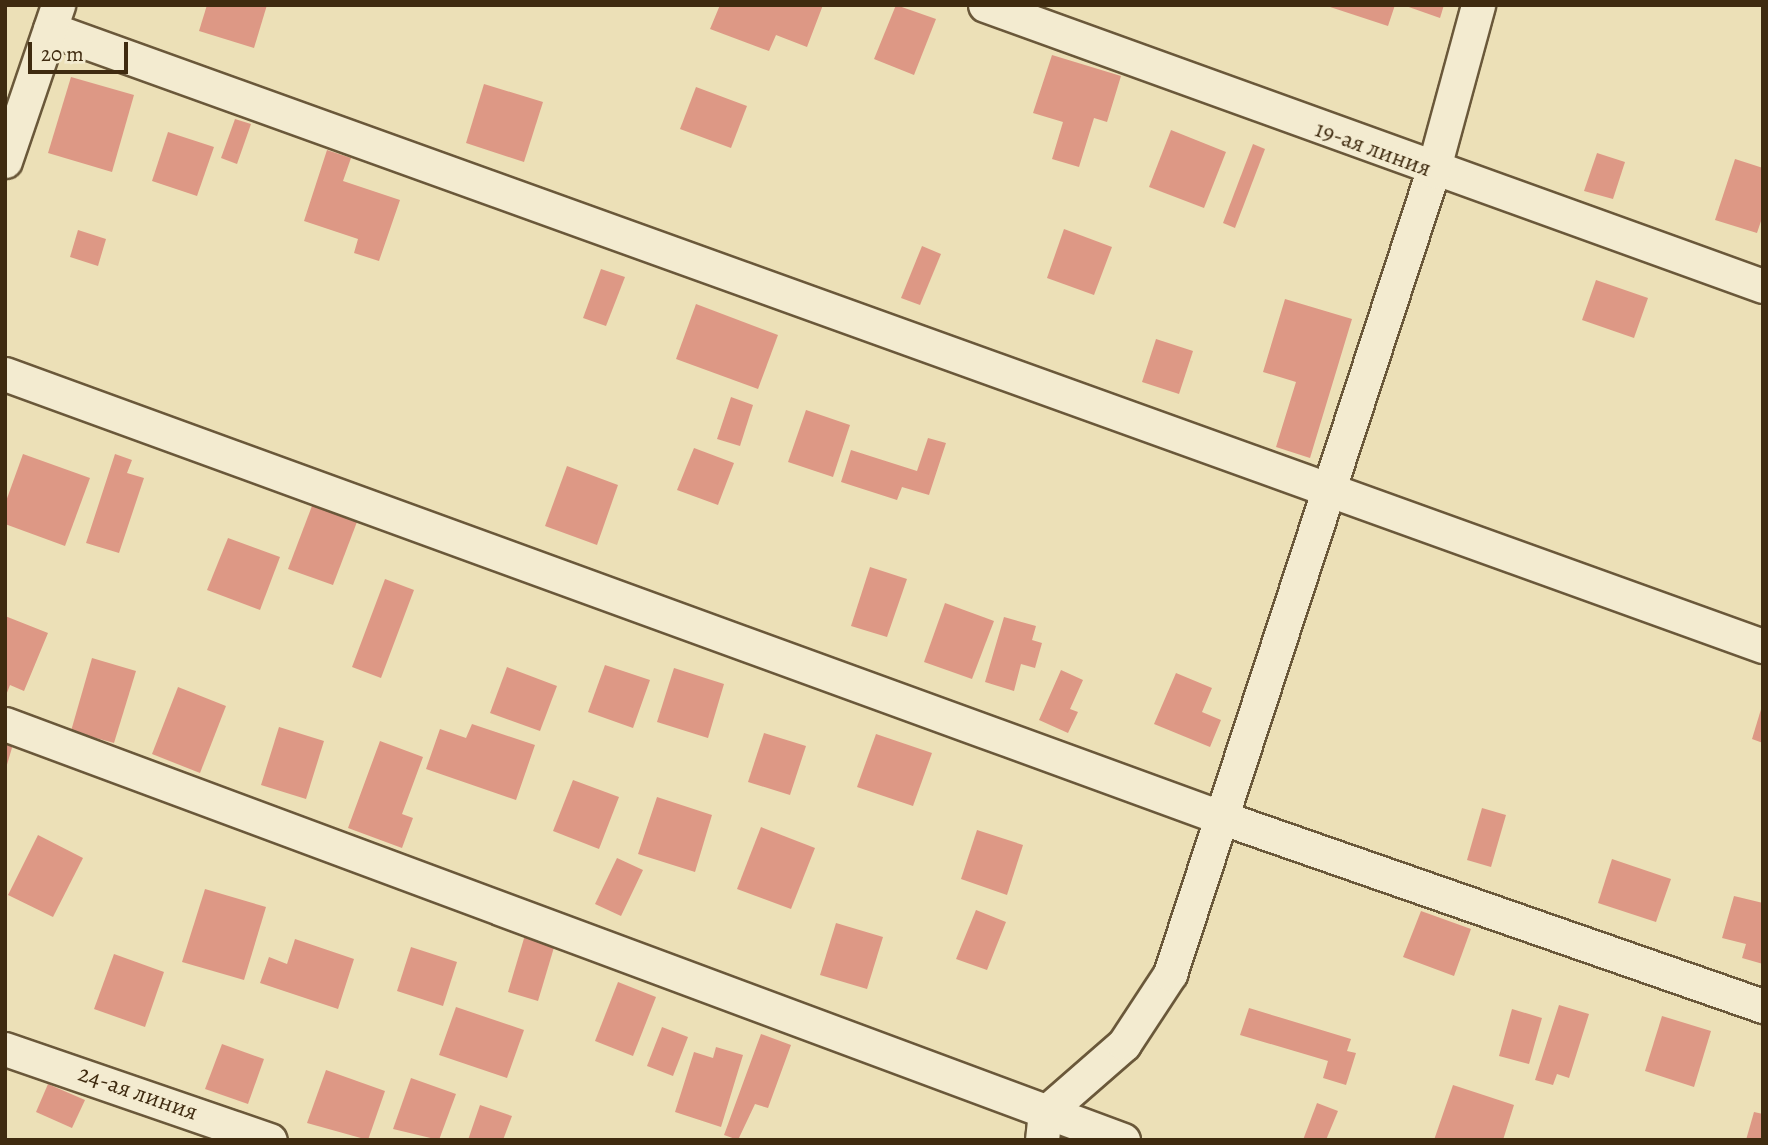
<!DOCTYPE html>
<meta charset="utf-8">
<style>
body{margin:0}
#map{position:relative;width:1768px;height:1145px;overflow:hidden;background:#ece0b7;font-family:Alegreya,serif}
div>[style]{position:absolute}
.building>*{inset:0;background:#dd9885}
.roads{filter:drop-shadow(2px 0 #6a583a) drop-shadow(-2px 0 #6a583a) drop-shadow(0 2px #6a583a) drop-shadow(0 -2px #6a583a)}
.minor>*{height:33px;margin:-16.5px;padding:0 16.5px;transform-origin:16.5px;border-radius:16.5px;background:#f3ebd0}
span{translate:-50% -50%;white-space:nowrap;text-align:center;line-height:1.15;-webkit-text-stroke:5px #f3ebd0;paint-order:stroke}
.street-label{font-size:24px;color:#3f2b10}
.frame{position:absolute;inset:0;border:7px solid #3f2b10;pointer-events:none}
.scale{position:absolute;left:28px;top:42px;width:100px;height:32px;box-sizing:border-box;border:4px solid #3f2b10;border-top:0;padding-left:9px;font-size:21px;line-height:24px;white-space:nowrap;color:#3f2b10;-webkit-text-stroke:5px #f3ebd0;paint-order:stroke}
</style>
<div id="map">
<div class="building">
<i style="clip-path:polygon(207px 5px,267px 5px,254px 48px,199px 31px)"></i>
<i style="clip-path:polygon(720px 5px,823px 5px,807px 47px,776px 35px,769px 51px,710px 29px)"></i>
<i style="clip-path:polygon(896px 5px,936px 19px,914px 75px,874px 59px)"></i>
<i style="clip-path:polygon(1324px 5px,1395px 5px,1388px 26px)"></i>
<i style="clip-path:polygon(1403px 5px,1444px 5px,1440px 18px)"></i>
<i style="clip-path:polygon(1052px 55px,1121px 76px,1107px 122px,1094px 118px,1079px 167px,1052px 159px,1063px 122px,1033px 113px)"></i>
<i style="clip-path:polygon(71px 77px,134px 95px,112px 172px,48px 153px)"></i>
<i style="clip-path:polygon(484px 84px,543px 102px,524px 162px,466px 143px)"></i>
<i style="clip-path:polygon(696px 87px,747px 106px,731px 148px,680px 129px)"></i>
<i style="clip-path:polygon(235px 119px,251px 124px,237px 164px,221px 158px)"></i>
<i style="clip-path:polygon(1171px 130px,1226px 152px,1204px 208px,1149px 187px)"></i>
<i style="clip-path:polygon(168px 132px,214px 147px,197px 196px,152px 181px)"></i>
<i style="clip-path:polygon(1253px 144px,1265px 149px,1235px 228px,1223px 223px)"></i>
<i style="clip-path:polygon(327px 150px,351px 158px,343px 181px,400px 200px,379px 261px,354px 253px,358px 239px,304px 221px)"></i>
<i style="clip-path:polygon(1597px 153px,1625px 162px,1613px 199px,1584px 191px)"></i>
<i style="clip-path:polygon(1735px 159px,1763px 168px,1763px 215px,1757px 233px,1715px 220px)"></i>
<i style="clip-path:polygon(1064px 229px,1112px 247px,1094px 295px,1047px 278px)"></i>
<i style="clip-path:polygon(78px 230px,106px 239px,98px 266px,70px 257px)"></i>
<i style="clip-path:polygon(922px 246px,941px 254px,920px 305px,901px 298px)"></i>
<i style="clip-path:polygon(601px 269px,625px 277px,606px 326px,583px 318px)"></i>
<i style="clip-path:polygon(1596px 280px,1648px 298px,1634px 338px,1582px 320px)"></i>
<i style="clip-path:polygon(1285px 299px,1352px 319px,1310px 458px,1276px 447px,1296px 382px,1263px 372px)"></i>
<i style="clip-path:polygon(696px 304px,778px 335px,758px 389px,676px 359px)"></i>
<i style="clip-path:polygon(1156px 339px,1193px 351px,1179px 394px,1142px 382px)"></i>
<i style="clip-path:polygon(731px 397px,753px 405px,740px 446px,717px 439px)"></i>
<i style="clip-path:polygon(806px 410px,850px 425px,833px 477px,788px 462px)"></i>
<i style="clip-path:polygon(928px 438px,946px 443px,929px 495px,902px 487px,897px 500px,841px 482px,851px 450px,917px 471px)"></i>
<i style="clip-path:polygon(694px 448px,734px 463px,718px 505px,677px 490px)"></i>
<i style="clip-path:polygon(23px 454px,90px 478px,65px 546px,5px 524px,5px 504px)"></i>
<i style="clip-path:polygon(115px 454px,132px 460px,127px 473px,144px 478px,119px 553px,86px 543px)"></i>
<i style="clip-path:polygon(567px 466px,618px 485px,597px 545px,545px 526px)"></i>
<i style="clip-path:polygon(315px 498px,360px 514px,333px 585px,288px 569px)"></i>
<i style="clip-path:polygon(228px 538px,280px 557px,260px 610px,207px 590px)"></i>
<i style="clip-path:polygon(870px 567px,907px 579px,887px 637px,851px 626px)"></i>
<i style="clip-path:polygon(385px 579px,414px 590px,381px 678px,352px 667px)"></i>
<i style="clip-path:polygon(945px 603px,994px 621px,972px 679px,924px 662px)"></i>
<i style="clip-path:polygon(5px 616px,48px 633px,24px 691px,10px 685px,5px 698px)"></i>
<i style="clip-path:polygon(1004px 617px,1036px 626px,1032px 640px,1042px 643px,1035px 668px,1021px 664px,1014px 691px,985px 682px)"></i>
<i style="clip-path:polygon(92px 658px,136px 671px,114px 743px,71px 731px)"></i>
<i style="clip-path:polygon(605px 665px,650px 680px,633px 728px,588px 712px)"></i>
<i style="clip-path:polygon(507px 667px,557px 686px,540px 731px,490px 713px)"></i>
<i style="clip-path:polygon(674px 668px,724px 684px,708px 738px,657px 722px)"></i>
<i style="clip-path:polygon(1061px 670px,1083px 680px,1070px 709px,1078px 712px,1068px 733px,1039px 720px)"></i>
<i style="clip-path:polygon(1176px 673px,1212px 688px,1202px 712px,1221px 720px,1210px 747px,1154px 724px)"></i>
<i style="clip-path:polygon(178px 687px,226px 706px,200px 773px,152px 754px)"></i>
<i style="clip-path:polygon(1762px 706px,1763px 706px,1763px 743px,1752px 739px)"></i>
<i style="clip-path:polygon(472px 724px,535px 745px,516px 800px,426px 769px,440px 729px,466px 738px)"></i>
<i style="clip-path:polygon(279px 727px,324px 741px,306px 799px,261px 785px)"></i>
<i style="clip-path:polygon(764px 733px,806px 746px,790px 795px,748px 782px)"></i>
<i style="clip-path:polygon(876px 734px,932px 753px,913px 806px,857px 787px)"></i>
<i style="clip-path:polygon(5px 738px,14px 741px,6px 768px,5px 768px)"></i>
<i style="clip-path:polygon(380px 741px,423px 757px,402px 814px,413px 818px,402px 848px,348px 828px)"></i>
<i style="clip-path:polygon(573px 780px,619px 797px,599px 849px,553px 831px)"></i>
<i style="clip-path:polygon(657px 797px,712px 815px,695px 872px,638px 854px)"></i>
<i style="clip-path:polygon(1482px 808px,1506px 815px,1491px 867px,1467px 860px)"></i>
<i style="clip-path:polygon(761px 827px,815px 848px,791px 909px,737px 889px)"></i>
<i style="clip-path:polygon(977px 830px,1023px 845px,1007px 895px,961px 879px)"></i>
<i style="clip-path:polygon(38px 835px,83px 858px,53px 917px,8px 895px)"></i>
<i style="clip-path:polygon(617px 858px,643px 870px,621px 916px,595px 904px)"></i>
<i style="clip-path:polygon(1612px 859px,1671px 879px,1656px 922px,1598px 903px)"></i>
<i style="clip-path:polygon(205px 889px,266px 907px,244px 980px,182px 962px)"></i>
<i style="clip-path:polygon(1734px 896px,1763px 903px,1763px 964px,1742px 958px,1746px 944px,1722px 938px)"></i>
<i style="clip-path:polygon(976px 910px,1006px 922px,987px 970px,956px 959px)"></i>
<i style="clip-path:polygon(1421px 911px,1471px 929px,1454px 976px,1403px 957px)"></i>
<i style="clip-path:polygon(836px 923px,883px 937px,867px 989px,820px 975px)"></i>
<i style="clip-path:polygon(525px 935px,555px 944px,538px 1001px,508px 992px)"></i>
<i style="clip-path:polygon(295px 939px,354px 959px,338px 1009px,260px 983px,269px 957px,287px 964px)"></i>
<i style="clip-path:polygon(411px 947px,457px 962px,443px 1006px,397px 991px)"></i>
<i style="clip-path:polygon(114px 954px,164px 972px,145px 1027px,94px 1009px)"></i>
<i style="clip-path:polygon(618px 982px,656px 997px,633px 1056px,595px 1041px)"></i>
<i style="clip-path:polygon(1559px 1005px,1589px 1014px,1569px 1078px,1557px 1074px,1553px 1085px,1535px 1080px)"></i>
<i style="clip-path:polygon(456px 1007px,524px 1030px,507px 1078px,439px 1055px)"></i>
<i style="clip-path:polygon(1249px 1008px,1351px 1039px,1347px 1051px,1356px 1053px,1346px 1085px,1323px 1078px,1328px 1061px,1240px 1035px)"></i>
<i style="clip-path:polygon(1512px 1009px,1542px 1018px,1529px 1064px,1499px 1056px)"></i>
<i style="clip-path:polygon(1662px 1016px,1711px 1031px,1694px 1087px,1645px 1071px)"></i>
<i style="clip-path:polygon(662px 1027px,688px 1037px,673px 1076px,647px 1066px)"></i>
<i style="clip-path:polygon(761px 1034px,791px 1045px,768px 1108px,755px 1104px,738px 1140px,724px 1135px)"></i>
<i style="clip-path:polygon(222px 1044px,264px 1059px,248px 1104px,205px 1089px)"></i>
<i style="clip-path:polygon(716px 1047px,743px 1055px,721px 1127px,675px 1112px,694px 1052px,713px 1058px)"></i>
<i style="clip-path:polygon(326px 1070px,385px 1091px,368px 1140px,307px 1123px)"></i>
<i style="clip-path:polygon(411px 1078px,456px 1094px,439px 1140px,393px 1129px)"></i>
<i style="clip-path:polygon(48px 1084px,85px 1100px,72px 1128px,36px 1112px)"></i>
<i style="clip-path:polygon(1453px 1085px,1514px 1105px,1503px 1140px,1434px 1140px)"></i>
<i style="clip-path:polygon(1317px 1103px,1338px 1111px,1326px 1140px,1303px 1140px)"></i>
<i style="clip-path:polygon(480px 1105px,512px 1116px,503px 1140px,468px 1140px)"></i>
<i style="clip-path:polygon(1754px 1112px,1763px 1114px,1763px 1140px,1746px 1140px)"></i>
</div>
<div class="roads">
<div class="minor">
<i style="left:985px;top:5px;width:827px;rotate:19.86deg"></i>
<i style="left:50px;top:29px;width:1821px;rotate:19.81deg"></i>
<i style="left:5px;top:161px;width:165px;rotate:-71.2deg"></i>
<i style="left:5px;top:374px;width:1296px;rotate:20.03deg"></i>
<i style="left:1223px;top:818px;width:572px;rotate:19.2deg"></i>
<i style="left:5px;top:724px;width:1193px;rotate:20.41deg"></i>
<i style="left:5px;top:1049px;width:280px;rotate:19deg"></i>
<i style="left:1042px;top:1140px;width:27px;rotate:-84deg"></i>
<i style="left:1045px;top:1113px;width:105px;rotate:-41.1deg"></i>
<i style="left:1124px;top:1044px;width:84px;rotate:-56.7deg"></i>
<i style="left:1170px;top:974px;width:845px;rotate:-71.87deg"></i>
<i style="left:1433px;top:171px;width:172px;rotate:-74.8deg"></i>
</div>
</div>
<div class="street-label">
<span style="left:1373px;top:149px;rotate:20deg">19-ая линия</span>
<span style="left:138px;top:1093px;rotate:19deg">24-ая линия</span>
</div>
<div class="frame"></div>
<div class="scale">20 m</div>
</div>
